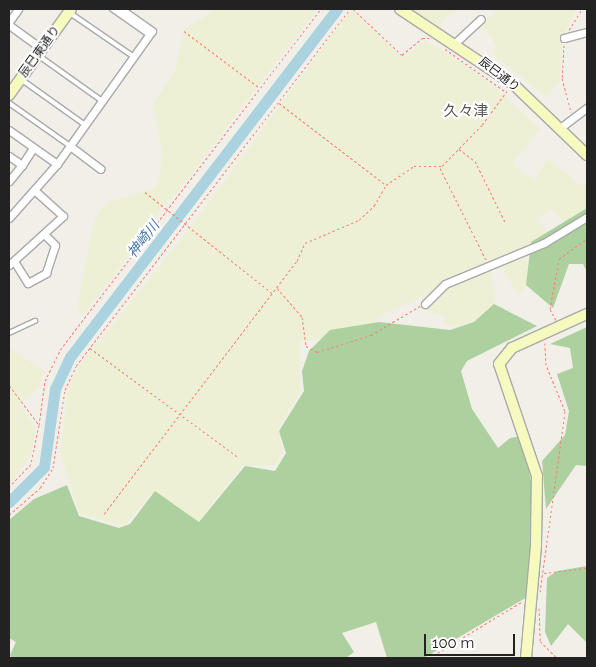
<!DOCTYPE html>
<meta charset="utf-8">
<style>
body{margin:0}
#map{position:relative;width:596px;height:667px;overflow:hidden;background:#f2efe9;font-family:Raleway,"Noto Sans JP",sans-serif}
div>[style]{position:absolute}
.farmland>*{inset:0;background:#eef0d5}
.forest>*{inset:0;background:#add19e}
.river>*{height:11px;margin:-5.5px;padding:0 5.5px;transform-origin:5.5px;border-radius:5.5px;background:#aad3df}
.path>*{height:1px;margin-top:-0.5px;transform-origin:0;background:repeating-linear-gradient(90deg,#fa8072 0 2.5px,transparent 0 5px)}
.roads{filter:drop-shadow(1px 0 #a9a9a9) drop-shadow(-1px 0 #a9a9a9) drop-shadow(0 1px #a9a9a9) drop-shadow(0 -1px #a9a9a9)}
.lane>*{height:4px;margin:-2px;padding:0 2px;transform-origin:2px;border-radius:2px;background:#fff}
.street>*{height:7px;margin:-3.5px;padding:0 3.5px;transform-origin:3.5px;border-radius:3.5px;background:#fff}
.secondary>*{height:10px;margin:-5px;padding:0 5px;transform-origin:5px;border-radius:5px;background:#f7fabf}
span{translate:-50% -50%;white-space:nowrap;text-align:center;line-height:1.15;-webkit-text-stroke:4px #fff;paint-order:stroke}
.street-label{font-size:12px;color:#222}
.water-label{font-size:14px;color:#4a7aab;font-style:italic}
.quarter-label{font-size:15px;color:#555}
.frame{position:absolute;inset:0;border:10px solid #222;pointer-events:none}
.scale{position:absolute;left:424px;top:634px;width:91px;height:22px;box-sizing:border-box;border:2px solid #222;border-top:0;padding-left:6px;font-size:15px;line-height:18px;white-space:nowrap;color:#222;-webkit-text-stroke:4px #fff;paint-order:stroke}
</style>
<div id="map">
<div class="farmland">
<i style="clip-path:polygon(217px 9px,317px 9px,175px 195px,160px 209px,151px 228px,83px 315px,77px 310px,94px 219px,107px 202px,153px 189px,159px 181px,162px 153px,153px 103px,174px 73px,185px 28px)"></i>
<i style="clip-path:polygon(351px 9px,403px 57px,426px 40px,482px 76px,540px 128px,513px 164px,534px 181px,548px 158px,581px 186px,587px 181px,587px 214px,568px 227px,552px 209px,537px 219px,550px 234px,531px 241px,525px 259px,534px 275px,518px 296px,497px 257px,488px 260px,496px 306px,474px 326px,444px 325px,444px 316px,429px 313px,422px 297px,379px 316px,369px 333px,299px 342px,300px 391px,278px 429px,283px 452px,275px 465px,242px 466px,196px 525px,151px 494px,125px 526px,80px 514px,60px 454px,68px 389px,77px 369px,187px 231px)"></i>
<i style="clip-path:polygon(409px 9px,462px 9px,445px 17px,439px 28px)"></i>
<i style="clip-path:polygon(498px 9px,577px 9px,562px 38px,560px 82px,545px 96px,493px 55px,496px 45px,482px 25px)"></i>
<i style="clip-path:polygon(9px 348px,45px 371px,39px 388px,19px 404px,36px 428px,31px 456px,9px 484px)"></i>
</div>
<div class="forest">
<i style="clip-path:polygon(587px 208px,587px 272px,583px 264px,569px 264px,553px 308px,526px 285px,531px 242px)"></i>
<i style="clip-path:polygon(494px 304px,537px 326px,467px 361px,461px 371px,472px 409px,498px 448px,510px 438px,522px 436px,535px 501px,527px 597px,424px 658px,387px 658px,376px 622px,342px 633px,354px 652px,346px 658px,12px 658px,10px 655px,16px 642px,9px 638px,9px 520px,34px 499px,67px 485px,79px 516px,119px 528px,130px 524px,155px 491px,199px 522px,245px 466px,275px 471px,286px 453px,279px 431px,304px 391px,302px 371px,309px 351px,330px 330px,379px 322px,450px 330px,474px 322px)"></i>
<i style="clip-path:polygon(587px 327px,587px 466px,576px 465px,546px 509px,542px 461px,565px 435px,569px 411px,557px 374px,573px 368px,570px 348px,550px 344px)"></i>
<i style="clip-path:polygon(587px 566px,587px 643px,568px 624px,551px 646px,545px 632px,547px 578px,557px 571px)"></i>
</div>
<div class="river">
<i style="left:9px;top:502px;width:49px;rotate:-45deg"></i>
<i style="left:44px;top:467px;width:79px;rotate:-82deg"></i>
<i style="left:55px;top:389px;width:35px;rotate:-65deg"></i>
<i style="left:70px;top:357px;width:439px;rotate:-52.5deg"></i>
</div>
<div class="path">
<i style="left:353px;top:9px;width:67px;rotate:43.2deg"></i>
<i style="left:402px;top:55px;width:26px;rotate:-40deg"></i>
<i style="left:422px;top:38px;width:7px"></i>
<i style="left:569px;top:30px;width:25px;rotate:-58deg"></i>
<i style="left:184px;top:31px;width:95px;rotate:36.9deg"></i>
<i style="left:564px;top:45px;width:33px;rotate:93deg"></i>
<i style="left:562px;top:78px;width:35px;rotate:75deg"></i>
<i style="left:445px;top:49px;width:75px;rotate:35.2deg"></i>
<i style="left:279px;top:103px;width:135px;rotate:37.5deg"></i>
<i style="left:459px;top:149px;width:20px;rotate:37deg"></i>
<i style="left:475px;top:161px;width:70px;rotate:63.8deg"></i>
<i style="left:440px;top:168px;width:103px;rotate:63.4deg"></i>
<i style="left:145px;top:192px;width:162px;rotate:38.5deg"></i>
<i style="left:277px;top:288px;width:38px;rotate:49deg"></i>
<i style="left:302px;top:317px;width:29px;rotate:82deg"></i>
<i style="left:306px;top:346px;width:13px;rotate:29deg"></i>
<i style="left:317px;top:352px;width:57px;rotate:-17.5deg"></i>
<i style="left:371px;top:335px;width:57px;rotate:-30.6deg"></i>
<i style="left:556px;top:320px;width:13px;rotate:-119deg"></i>
<i style="left:550px;top:309px;width:51px;rotate:-79.8deg"></i>
<i style="left:559px;top:259px;width:34px;rotate:-36deg"></i>
<i style="left:90px;top:348px;width:184px;rotate:36.4deg"></i>
<i style="left:9px;top:385px;width:50px;rotate:53.1deg"></i>
<i style="left:39px;top:425px;width:40px;rotate:102deg"></i>
<i style="left:31px;top:464px;width:32px;rotate:134deg"></i>
<i style="left:39px;top:425px;width:44px;rotate:-82.2deg"></i>
<i style="left:45px;top:381px;width:34px;rotate:-64deg"></i>
<i style="left:60px;top:350px;width:429px;rotate:-52.6deg"></i>
<i style="left:104px;top:514px;width:318px;rotate:-52.7deg"></i>
<i style="left:297px;top:261px;width:20px;rotate:-66deg"></i>
<i style="left:305px;top:243px;width:59px;rotate:-23.1deg"></i>
<i style="left:359px;top:220px;width:21px;rotate:-43deg"></i>
<i style="left:374px;top:206px;width:24px;rotate:-60deg"></i>
<i style="left:386px;top:185px;width:34px;rotate:-34deg"></i>
<i style="left:414px;top:166px;width:28px"></i>
<i style="left:442px;top:166px;width:57px;rotate:-45.7deg"></i>
<i style="left:482px;top:125px;width:42px;rotate:-53.7deg"></i>
<i style="left:9px;top:515px;width:41px;rotate:-41.1deg"></i>
<i style="left:40px;top:488px;width:24px;rotate:-57deg"></i>
<i style="left:53px;top:468px;width:79px;rotate:-81.3deg"></i>
<i style="left:65px;top:390px;width:26px;rotate:-65deg"></i>
<i style="left:76px;top:366px;width:450px;rotate:-52.5deg"></i>
<i style="left:544px;top:573px;width:43px;rotate:-6.6deg"></i>
<i style="left:540px;top:592px;width:183px;rotate:-82.1deg"></i>
<i style="left:565px;top:411px;width:50px;rotate:-112.4deg"></i>
<i style="left:546px;top:365px;width:22px;rotate:-93deg"></i>
<i style="left:539px;top:608px;width:33px;rotate:88deg"></i>
<i style="left:540px;top:641px;width:24px;rotate:45deg"></i>
<i style="left:429px;top:658px;width:110px;rotate:-31.2deg"></i>
</div>
<div class="roads">
<div class="lane">
<i style="left:112px;top:9px;width:45px;rotate:35.1deg"></i>
<i style="left:70px;top:13px;width:78px;rotate:34.5deg"></i>
<i style="left:39px;top:56px;width:77px;rotate:35.5deg"></i>
<i style="left:22px;top:80px;width:77px;rotate:35.5deg"></i>
<i style="left:9px;top:103px;width:75px;rotate:35.2deg"></i>
<i style="left:9px;top:333px;width:29px;rotate:-25deg"></i>
</div>
<div class="street">
<i style="left:9px;top:22px;width:16px;rotate:-55deg"></i>
<i style="left:9px;top:25px;width:41px;rotate:36deg"></i>
<i style="left:564px;top:38px;width:24px;rotate:-15deg"></i>
<i style="left:455px;top:43px;width:35px;rotate:-43deg"></i>
<i style="left:560px;top:128px;width:34px;rotate:-37deg"></i>
<i style="left:9px;top:130px;width:59px;rotate:35.3deg"></i>
<i style="left:70px;top:146px;width:38px;rotate:37deg"></i>
<i style="left:9px;top:156px;width:16px;rotate:35deg"></i>
<i style="left:22px;top:165px;width:20px;rotate:-57deg"></i>
<i style="left:9px;top:181px;width:21px;rotate:-51deg"></i>
<i style="left:9px;top:218px;width:72px;rotate:-48.4deg"></i>
<i style="left:57px;top:164px;width:163px;rotate:-54.5deg"></i>
<i style="left:152px;top:31px;width:39px;rotate:-145deg"></i>
<i style="left:14px;top:261px;width:26px;rotate:58deg"></i>
<i style="left:28px;top:283px;width:21px;rotate:-29deg"></i>
<i style="left:46px;top:273px;width:29px;rotate:-72deg"></i>
<i style="left:55px;top:245px;width:14px;rotate:-135deg"></i>
<i style="left:9px;top:265px;width:73px;rotate:-42.2deg"></i>
<i style="left:63px;top:216px;width:36px;rotate:-138deg"></i>
<i style="left:425px;top:304px;width:28px;rotate:-45deg"></i>
<i style="left:445px;top:284px;width:107px;rotate:-22.5deg"></i>
<i style="left:544px;top:243px;width:50px;rotate:-31.2deg"></i>
</div>
<div class="secondary">
<i style="left:400px;top:9px;width:136px;rotate:33.6deg"></i>
<i style="left:513px;top:84px;width:103px;rotate:43.8deg"></i>
<i style="left:9px;top:95px;width:106px;rotate:-54.2deg"></i>
<i style="left:526px;top:658px;width:113px;rotate:-84.9deg"></i>
<i style="left:536px;top:545px;width:69px;rotate:-89.2deg"></i>
<i style="left:537px;top:476px;width:118px;rotate:-108.7deg"></i>
<i style="left:499px;top:364px;width:21px;rotate:-51deg"></i>
<i style="left:512px;top:348px;width:82px;rotate:-24.4deg"></i>
</div>
</div>
<div class="street-label">
<span style="left:40px;top:52px;rotate:-54deg">辰巳東通り</span>
<span style="left:499px;top:75px;rotate:38deg">辰巳通り</span>
</div>
<div class="water-label">
<span style="left:143px;top:239px;rotate:-52deg">神崎川</span>
</div>
<div class="quarter-label">
<span style="left:466px;top:112px">久々津</span>
</div>
<div class="frame"></div>
<div class="scale">100 m</div>
</div>
